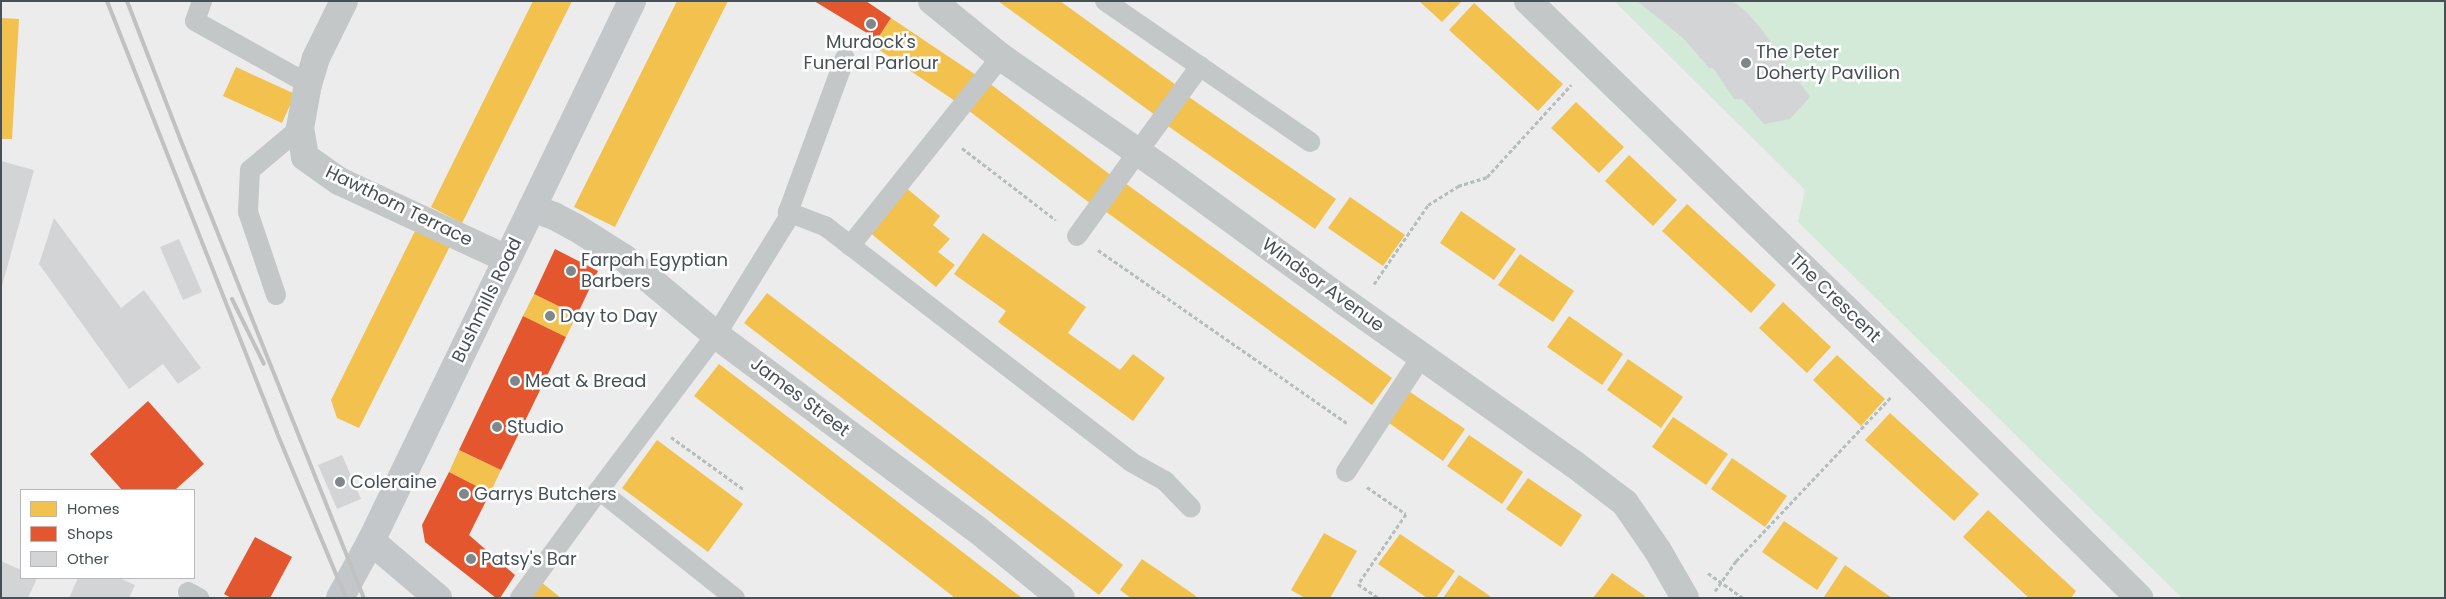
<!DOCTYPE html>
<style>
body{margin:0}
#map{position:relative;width:2446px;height:599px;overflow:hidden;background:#edecec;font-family:Poppins,sans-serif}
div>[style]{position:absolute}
.green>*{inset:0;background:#d3ead9}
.homes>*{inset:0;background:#f2c14e}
.shops>*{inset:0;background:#e4572e}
.building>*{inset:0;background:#d3d4d5}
.path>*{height:3px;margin-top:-1.5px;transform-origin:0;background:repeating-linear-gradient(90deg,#b4beba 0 4px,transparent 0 6.5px)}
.lane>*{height:20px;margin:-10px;padding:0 10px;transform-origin:10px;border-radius:10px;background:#c4c7c7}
.street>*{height:28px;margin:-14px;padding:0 14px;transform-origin:14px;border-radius:14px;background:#c4c7c7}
.secondary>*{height:28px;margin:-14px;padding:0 14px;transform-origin:14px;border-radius:14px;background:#c4c7c9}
.rail>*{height:4px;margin:-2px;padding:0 2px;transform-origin:2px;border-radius:2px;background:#c0c2c2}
.dots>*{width:14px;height:14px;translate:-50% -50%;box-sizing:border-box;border:2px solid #fff;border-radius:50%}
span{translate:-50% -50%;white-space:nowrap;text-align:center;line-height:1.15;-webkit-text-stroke:5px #fff;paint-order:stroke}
.poi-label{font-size:18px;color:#465056}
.left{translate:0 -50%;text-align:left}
.street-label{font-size:18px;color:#465056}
.frame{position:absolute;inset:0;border:2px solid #465056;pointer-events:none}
.legend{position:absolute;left:20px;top:489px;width:175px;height:90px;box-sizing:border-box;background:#fff;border:1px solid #b5b9bb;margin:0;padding:6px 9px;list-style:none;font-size:15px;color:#465056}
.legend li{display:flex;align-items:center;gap:10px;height:25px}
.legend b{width:25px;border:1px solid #b5b9bb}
</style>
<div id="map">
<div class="green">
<i style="clip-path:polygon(1614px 1px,2445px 1px,2445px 598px,2182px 598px,1798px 222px,1805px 190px)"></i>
</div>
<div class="homes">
<i style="clip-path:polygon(533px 1px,572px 1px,462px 223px,431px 207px)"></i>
<i style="clip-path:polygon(677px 1px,728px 1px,615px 227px,574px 207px)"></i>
<i style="clip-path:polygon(998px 1px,1060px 1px,1176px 85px,1155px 115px)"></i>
<i style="clip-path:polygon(1419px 1px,1462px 1px,1442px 22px)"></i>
<i style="clip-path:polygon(1474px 3px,1563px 84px,1538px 111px,1449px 30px)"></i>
<i style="clip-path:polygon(1px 18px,19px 19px,12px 139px,1px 139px)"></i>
<i style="clip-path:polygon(891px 18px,976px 75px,958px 103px,872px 45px)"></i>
<i style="clip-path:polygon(236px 67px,295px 94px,282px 123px,223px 96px)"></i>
<i style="clip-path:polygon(989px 83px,1112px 176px,1091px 204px,968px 110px)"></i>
<i style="clip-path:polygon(1186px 95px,1336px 199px,1315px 229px,1165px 124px)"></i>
<i style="clip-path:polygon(1576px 102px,1624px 147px,1599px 173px,1551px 128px)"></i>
<i style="clip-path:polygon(1629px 155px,1677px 200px,1653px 226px,1605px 181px)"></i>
<i style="clip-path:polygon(1125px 183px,1392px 378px,1372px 405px,1105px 211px)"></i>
<i style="clip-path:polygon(905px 187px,940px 216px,933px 225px,950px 239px,938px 252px,955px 265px,936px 287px,868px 231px)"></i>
<i style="clip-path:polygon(1350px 197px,1405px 235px,1383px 266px,1328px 228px)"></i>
<i style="clip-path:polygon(1687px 204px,1776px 285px,1751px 313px,1662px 231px)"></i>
<i style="clip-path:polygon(1461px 211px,1516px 249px,1494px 280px,1440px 243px)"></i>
<i style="clip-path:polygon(418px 225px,452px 242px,359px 428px,337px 418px,331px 400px)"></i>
<i style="clip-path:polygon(983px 233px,1086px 307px,1068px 333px,1120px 370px,1133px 354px,1165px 378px,1133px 421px,998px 322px,1006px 311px,954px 274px)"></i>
<i style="clip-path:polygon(1520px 254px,1574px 291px,1553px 322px,1498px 285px)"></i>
<i style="clip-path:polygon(767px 293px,1123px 565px,1099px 595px,744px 323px)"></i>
<i style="clip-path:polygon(534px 294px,577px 315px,566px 337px,523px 316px)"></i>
<i style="clip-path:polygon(1783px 302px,1831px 347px,1807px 373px,1759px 328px)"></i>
<i style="clip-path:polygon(1569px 316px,1623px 354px,1602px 385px,1547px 347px)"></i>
<i style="clip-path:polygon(1837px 355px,1885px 399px,1861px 426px,1813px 380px)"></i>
<i style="clip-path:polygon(1628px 359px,1683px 397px,1661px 428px,1607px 390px)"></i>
<i style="clip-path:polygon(719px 364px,753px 390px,1022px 598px,955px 598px,932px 580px,694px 396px)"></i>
<i style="clip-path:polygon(1410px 392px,1465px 429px,1443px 461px,1389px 423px)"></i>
<i style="clip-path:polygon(1890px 413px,1979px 494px,1954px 521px,1865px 440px)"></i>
<i style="clip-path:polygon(1673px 417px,1728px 454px,1706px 485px,1652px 447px)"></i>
<i style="clip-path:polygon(1469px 435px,1523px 472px,1502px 504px,1447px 466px)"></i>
<i style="clip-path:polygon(657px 440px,743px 504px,708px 552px,622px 488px)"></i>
<i style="clip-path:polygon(459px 450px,501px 470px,490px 493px,449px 472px)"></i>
<i style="clip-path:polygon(1732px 458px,1787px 496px,1765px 527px,1711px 489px)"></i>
<i style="clip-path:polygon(1528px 478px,1582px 515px,1561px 547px,1506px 509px)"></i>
<i style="clip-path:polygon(1988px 510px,2076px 591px,2071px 598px,2029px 598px,1963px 537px)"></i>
<i style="clip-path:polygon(1784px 521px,1838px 558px,1817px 590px,1762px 552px)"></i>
<i style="clip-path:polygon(1324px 533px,1357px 551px,1330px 598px,1305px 598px,1291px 590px)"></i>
<i style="clip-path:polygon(1400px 534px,1455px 571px,1436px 598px,1427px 598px,1378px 564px)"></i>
<i style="clip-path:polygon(1142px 559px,1196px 596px,1195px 598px,1131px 598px,1120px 590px)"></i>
<i style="clip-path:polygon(1845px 565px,1872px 584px,1892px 598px,1826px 598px,1824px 597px)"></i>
<i style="clip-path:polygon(1612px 573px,1645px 596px,1644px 598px,1593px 598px)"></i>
<i style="clip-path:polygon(1459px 575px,1487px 594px,1492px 598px,1443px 598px)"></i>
<i style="clip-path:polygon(541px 582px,561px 598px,529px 598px)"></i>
</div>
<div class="shops">
<i style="clip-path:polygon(814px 1px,866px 1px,891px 18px,877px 39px)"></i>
<i style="clip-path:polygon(555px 249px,598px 271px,577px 315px,534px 294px)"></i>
<i style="clip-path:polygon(523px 316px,566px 337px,501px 470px,459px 450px)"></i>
<i style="clip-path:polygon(148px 401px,204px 464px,175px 490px,122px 490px,90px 454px)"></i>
<i style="clip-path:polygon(449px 472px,490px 493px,469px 535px,515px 575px,500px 598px,496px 598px,425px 542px,422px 525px)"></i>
<i style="clip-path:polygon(255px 537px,292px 557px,270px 598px,231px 598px,224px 594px)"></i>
</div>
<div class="building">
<i style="clip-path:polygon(1637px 1px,1733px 1px,1747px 12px,1762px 30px,1810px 97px,1790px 119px,1764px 124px,1742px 99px,1734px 99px,1713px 68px,1709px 68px,1683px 38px)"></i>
<i style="clip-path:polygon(1px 161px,34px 170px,2px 286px,1px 286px)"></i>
<i style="clip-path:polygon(54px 218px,121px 308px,144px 290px,201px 368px,178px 384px,163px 364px,129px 389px,39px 264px)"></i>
<i style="clip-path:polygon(179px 239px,202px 292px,183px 300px,160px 247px)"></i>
<i style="clip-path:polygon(342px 455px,361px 499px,337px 509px,318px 465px)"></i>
<i style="clip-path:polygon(1px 561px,21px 570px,21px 578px,37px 578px,28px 598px,1px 598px)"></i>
<i style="clip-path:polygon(78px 578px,119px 578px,135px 585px,129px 598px,69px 598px)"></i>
</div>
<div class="path">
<i style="left:962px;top:148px;width:118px;rotate:37.5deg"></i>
<i style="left:1098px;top:250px;width:303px;rotate:34.8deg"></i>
<i style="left:1374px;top:284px;width:96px;rotate:-55.6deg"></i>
<i style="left:1428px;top:205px;width:36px;rotate:-32deg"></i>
<i style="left:1458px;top:186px;width:30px;rotate:-17deg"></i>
<i style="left:1487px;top:177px;width:125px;rotate:-47.6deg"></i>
<i style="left:671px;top:437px;width:89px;rotate:35.8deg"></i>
<i style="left:1367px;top:487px;width:47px;rotate:34.7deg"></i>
<i style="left:1406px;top:514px;width:85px;rotate:124.4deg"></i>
<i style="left:1358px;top:584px;width:25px;rotate:34deg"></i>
<i style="left:1708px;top:573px;width:43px;rotate:35.5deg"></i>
<i style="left:1715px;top:591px;width:37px;rotate:-55deg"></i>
<i style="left:1736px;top:561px;width:227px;rotate:-46.6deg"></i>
</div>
<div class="lane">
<i style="left:202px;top:1px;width:21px;rotate:109deg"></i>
<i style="left:195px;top:21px;width:129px;rotate:29.1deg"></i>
<i style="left:1105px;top:1px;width:249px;rotate:34.5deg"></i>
<i style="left:788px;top:212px;width:40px;rotate:21deg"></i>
<i style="left:825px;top:226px;width:386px;rotate:37.6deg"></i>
<i style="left:1131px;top:462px;width:39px;rotate:29deg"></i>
<i style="left:1165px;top:481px;width:37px;rotate:46deg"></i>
<i style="left:1077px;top:236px;width:210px;rotate:-54.1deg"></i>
<i style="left:850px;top:246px;width:242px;rotate:-51.4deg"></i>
<i style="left:276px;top:295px;width:88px;rotate:-108.6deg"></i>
<i style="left:248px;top:212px;width:42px;rotate:-87.3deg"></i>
<i style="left:250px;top:170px;width:65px;rotate:-40deg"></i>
<i style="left:1346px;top:472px;width:139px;rotate:-56.8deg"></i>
<i style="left:599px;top:490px;width:194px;rotate:-53deg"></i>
<i style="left:716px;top:335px;width:141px;rotate:-58.3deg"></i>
<i style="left:790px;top:215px;width:4px;rotate:-124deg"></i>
<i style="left:788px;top:212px;width:164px;rotate:-69.7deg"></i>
<i style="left:188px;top:592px;width:13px;rotate:29deg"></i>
<i style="left:520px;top:598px;width:134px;rotate:-53.8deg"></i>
<i style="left:599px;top:490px;width:174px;rotate:38.5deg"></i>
</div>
<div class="street">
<i style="left:344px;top:1px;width:64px;rotate:116.2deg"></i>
<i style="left:316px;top:58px;width:27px;rotate:107deg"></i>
<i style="left:308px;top:84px;width:45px;rotate:100.3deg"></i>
<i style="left:300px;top:128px;width:29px;rotate:80deg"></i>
<i style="left:305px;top:157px;width:42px;rotate:35.2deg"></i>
<i style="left:339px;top:181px;width:185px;rotate:24.9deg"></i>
<i style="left:932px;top:1px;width:89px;rotate:39.1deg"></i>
<i style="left:1001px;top:57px;width:203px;rotate:34.8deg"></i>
<i style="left:1168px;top:173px;width:219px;rotate:36.1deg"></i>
<i style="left:1345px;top:302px;width:281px;rotate:35.3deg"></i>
<i style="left:1574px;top:464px;width:64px;rotate:37.4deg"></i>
<i style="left:1625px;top:503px;width:58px;rotate:55.5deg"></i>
<i style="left:1658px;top:551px;width:54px;rotate:60.1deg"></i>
<i style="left:1528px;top:1px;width:537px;rotate:44.1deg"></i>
<i style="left:1914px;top:375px;width:317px;rotate:44.7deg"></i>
<i style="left:532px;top:208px;width:23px;rotate:20deg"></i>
<i style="left:554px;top:216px;width:24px;rotate:28deg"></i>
<i style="left:575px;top:227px;width:58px;rotate:32.3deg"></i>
<i style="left:624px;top:258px;width:120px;rotate:39.9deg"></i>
<i style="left:716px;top:335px;width:322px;rotate:36.7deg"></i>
<i style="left:974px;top:527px;width:112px;rotate:39.2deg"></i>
</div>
<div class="secondary">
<i style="left:371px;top:541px;width:88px;rotate:40.4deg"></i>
<i style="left:340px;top:598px;width:65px;rotate:-61.5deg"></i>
<i style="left:371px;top:541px;width:600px;rotate:-64.2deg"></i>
</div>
<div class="rail">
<i style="left:107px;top:1px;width:464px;rotate:68.5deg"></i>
<i style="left:277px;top:433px;width:179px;rotate:67.3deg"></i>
<i style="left:127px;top:1px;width:150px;rotate:68.9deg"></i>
<i style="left:181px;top:141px;width:492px;rotate:68.2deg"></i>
<i style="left:232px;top:299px;width:72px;rotate:63.8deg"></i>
</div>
<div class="dots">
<i style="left:871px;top:24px;background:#80878a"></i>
<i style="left:1746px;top:63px;background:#80878a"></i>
<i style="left:571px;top:271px;background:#80878a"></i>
<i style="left:550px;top:316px;background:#80878a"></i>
<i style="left:515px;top:381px;background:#80878a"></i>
<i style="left:497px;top:427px;background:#80878a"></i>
<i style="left:340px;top:482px;background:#80878a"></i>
<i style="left:464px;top:494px;background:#80878a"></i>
<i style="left:471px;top:559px;background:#80878a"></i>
</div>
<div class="poi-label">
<span style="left:871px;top:53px">Murdock's<br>Funeral Parlour</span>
<span class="left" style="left:1756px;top:63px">The Peter<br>Doherty Pavilion</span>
<span class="left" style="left:581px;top:271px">Farpah Egyptian<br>Barbers</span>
<span class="left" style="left:560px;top:316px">Day to Day</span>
<span class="left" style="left:525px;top:381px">Meat &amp; Bread</span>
<span class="left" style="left:507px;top:427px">Studio</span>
<span class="left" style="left:350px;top:482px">Coleraine</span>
<span class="left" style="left:474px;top:494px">Garrys Butchers</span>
<span class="left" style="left:481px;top:559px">Patsy's Bar</span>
</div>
<div class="street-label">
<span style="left:399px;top:206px;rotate:26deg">Hawthorn Terrace</span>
<span style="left:1323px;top:285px;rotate:36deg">Windsor Avenue</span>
<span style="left:1835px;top:298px;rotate:44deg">The Crescent</span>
<span style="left:487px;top:300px;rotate:-64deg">Bushmills Road</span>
<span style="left:800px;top:397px;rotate:37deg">James Street</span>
</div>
<div class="frame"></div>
<ul class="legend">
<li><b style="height:14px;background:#f2c14e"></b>Homes</li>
<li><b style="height:14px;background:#e4572e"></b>Shops</li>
<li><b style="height:14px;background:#d3d4d5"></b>Other</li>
</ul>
</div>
